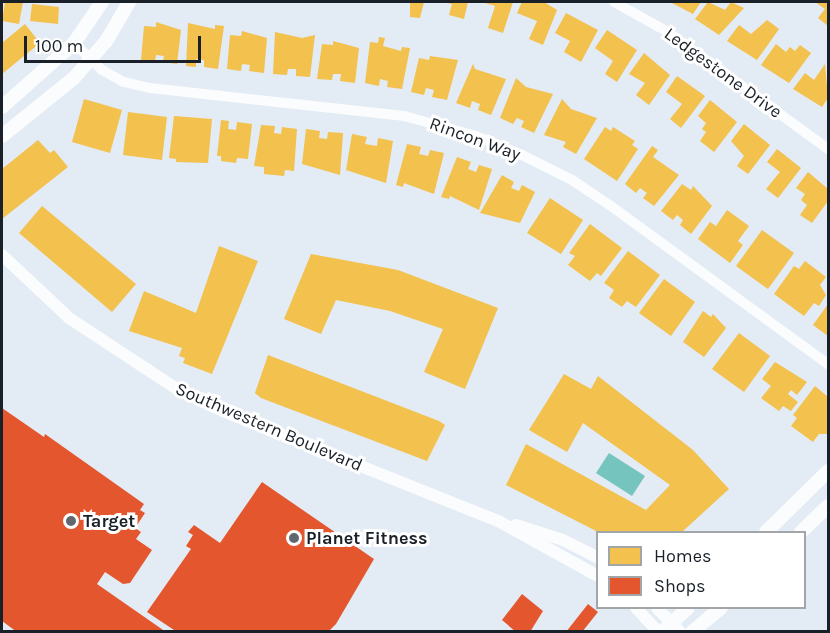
<!DOCTYPE html>
<style>
body{margin:0}
#map{position:relative;width:830px;height:633px;overflow:hidden;background:#e3ebf4;font-family:Karla,sans-serif}
div>[style]{position:absolute}
.water>*{inset:0;background:#75c4be}
.homes>*{inset:0;background:#f2c14e}
.shops>*{inset:0;background:#e4572e}
.minor>*{height:10px;margin:-5px;padding:0 5px;transform-origin:5px;border-radius:5px;background:#fbfcfd}
.tertiary>*{height:12px;margin:-6px;padding:0 6px;transform-origin:6px;border-radius:6px;background:#fbfcfd}
.secondary>*{height:14px;margin:-7px;padding:0 7px;transform-origin:7px;border-radius:7px;background:#fbfcfd}
.dots>*{width:16px;height:16px;translate:-50% -50%;box-sizing:border-box;border:3px solid #fff;border-radius:50%}
span{translate:-50% -50%;white-space:nowrap;text-align:center;line-height:1.15;-webkit-text-stroke:6px #fff;paint-order:stroke}
.street-label{font-size:18px;color:#192028}
.poi-label{font-size:18px;color:#192028;font-weight:700}
.left{translate:0 -50%;text-align:left}
.frame{position:absolute;inset:0;border:3px solid #192028;pointer-events:none}
.legend{position:absolute;left:596px;top:531px;width:210px;height:78px;box-sizing:border-box;background:#fff;border:2px solid #a3a6a9;margin:0;padding:8px 10px;list-style:none;font-size:18px;color:#192028}
.legend li{display:flex;align-items:center;gap:12px;height:30px}
.legend b{width:30px;border:2px solid #a3a6a9}
.scale{position:absolute;left:24px;top:36px;width:177px;height:27px;box-sizing:border-box;border:3px solid #192028;border-top:0;padding-left:8px;font-size:18px;line-height:21px;white-space:nowrap;color:#192028;-webkit-text-stroke:4px #fff;paint-order:stroke}
</style>
<div id="map">
<div class="water">
<i style="clip-path:polygon(609px 453px,645px 476px,632px 496px,596px 473px)"></i>
</div>
<div class="homes">
<i style="clip-path:polygon(5px 2px,23px 2px,19px 24px,2px 21px)"></i>
<i style="clip-path:polygon(410px 2px,424px 2px,420px 18px,410px 17px)"></i>
<i style="clip-path:polygon(443px 2px,468px 2px,464px 19px,449px 15px,452px 4px)"></i>
<i style="clip-path:polygon(482px 2px,513px 2px,503px 33px,488px 28px,495px 6px)"></i>
<i style="clip-path:polygon(522px 2px,544px 2px,557px 10px,543px 45px,529px 39px,537px 21px,517px 13px)"></i>
<i style="clip-path:polygon(670px 2px,701px 2px,693px 14px)"></i>
<i style="clip-path:polygon(708px 2px,725px 10px,731px 2px,744px 8px,719px 35px,695px 19px)"></i>
<i style="clip-path:polygon(815px 2px,828px 2px,828px 26px,818px 18px,825px 9px)"></i>
<i style="clip-path:polygon(32px 4px,59px 7px,58px 24px,30px 21px)"></i>
<i style="clip-path:polygon(566px 13px,598px 30px,581px 62px,564px 52px,570px 41px,555px 33px)"></i>
<i style="clip-path:polygon(767px 20px,779px 29px,757px 60px,727px 41px,739px 25px,751px 34px)"></i>
<i style="clip-path:polygon(156px 22px,181px 30px,177px 64px,163px 62px,164px 56px,156px 55px,155px 62px,141px 60px,144px 26px,156px 27px)"></i>
<i style="clip-path:polygon(188px 23px,215px 29px,215px 25px,224px 26px,218px 69px,204px 67px,204px 60px,196px 59px,196px 67px,186px 66px)"></i>
<i style="clip-path:polygon(25px 24px,40px 43px,2px 74px,2px 43px)"></i>
<i style="clip-path:polygon(607px 30px,637px 50px,617px 82px,605px 74px,613px 61px,595px 48px)"></i>
<i style="clip-path:polygon(242px 31px,267px 38px,264px 73px,249px 71px,250px 65px,242px 64px,241px 71px,227px 69px,230px 35px,241px 36px)"></i>
<i style="clip-path:polygon(275px 32px,302px 38px,315px 35px,310px 77px,296px 76px,296px 69px,288px 69px,287px 75px,273px 74px)"></i>
<i style="clip-path:polygon(379px 37px,385px 38px,383px 46px,401px 51px,402px 47px,410px 48px,402px 89px,387px 87px,388px 81px,380px 79px,379px 86px,365px 83px,370px 42px,378px 43px)"></i>
<i style="clip-path:polygon(333px 41px,359px 48px,355px 83px,340px 81px,341px 74px,333px 74px,332px 80px,317px 79px,322px 44px,333px 45px)"></i>
<i style="clip-path:polygon(776px 44px,786px 52px,790px 47px,795px 51px,800px 45px,811px 53px,789px 83px,761px 65px)"></i>
<i style="clip-path:polygon(644px 53px,670px 75px,649px 105px,636px 95px,645px 83px,629px 74px)"></i>
<i style="clip-path:polygon(430px 56px,458px 60px,447px 100px,432px 97px,434px 90px,426px 88px,424px 95px,411px 92px,419px 58px,429px 60px)"></i>
<i style="clip-path:polygon(473px 64px,475px 69px,506px 79px,491px 115px,478px 110px,480px 104px,472px 101px,470px 108px,456px 103px)"></i>
<i style="clip-path:polygon(825px 64px,828px 98px,822px 107px,793px 89px,805px 73px,814px 80px)"></i>
<i style="clip-path:polygon(677px 76px,705px 96px,681px 128px,670px 119px,682px 104px,666px 92px)"></i>
<i style="clip-path:polygon(516px 78px,526px 87px,553px 94px,534px 133px,521px 127px,524px 121px,517px 118px,513px 124px,500px 118px)"></i>
<i style="clip-path:polygon(84px 99px,122px 110px,110px 153px,72px 142px)"></i>
<i style="clip-path:polygon(562px 99px,571px 109px,597px 118px,576px 154px,563px 147px,566px 142px,544px 135px)"></i>
<i style="clip-path:polygon(710px 100px,737px 122px,714px 152px,700px 141px,706px 132px,702px 129px,706px 123px,698px 116px)"></i>
<i style="clip-path:polygon(128px 112px,167px 117px,162px 160px,123px 155px)"></i>
<i style="clip-path:polygon(174px 116px,212px 119px,208px 163px,176px 162px,176px 159px,169px 158px)"></i>
<i style="clip-path:polygon(221px 120px,229px 121px,228px 129px,236px 130px,237px 122px,252px 124px,248px 159px,237px 158px,236px 163px,221px 161px,221px 156px,217px 156px)"></i>
<i style="clip-path:polygon(744px 124px,770px 145px,748px 174px,737px 166px,744px 156px,731px 141px)"></i>
<i style="clip-path:polygon(261px 125px,275px 126px,274px 133px,281px 134px,282px 127px,297px 129px,294px 171px,285px 170px,284px 176px,264px 174px,264px 167px,254px 166px)"></i>
<i style="clip-path:polygon(605px 127px,611px 131px,613px 127px,635px 141px,632px 145px,638px 149px,617px 181px,584px 159px)"></i>
<i style="clip-path:polygon(306px 129px,320px 131px,319px 138px,327px 139px,328px 132px,343px 133px,340px 175px,302px 164px)"></i>
<i style="clip-path:polygon(352px 134px,367px 137px,365px 144px,377px 146px,378px 138px,393px 141px,386px 183px,346px 170px)"></i>
<i style="clip-path:polygon(38px 140px,50px 153px,54px 150px,68px 167px,2px 219px,2px 169px)"></i>
<i style="clip-path:polygon(407px 144px,421px 147px,419px 154px,428px 156px,430px 150px,444px 153px,434px 194px,404px 183px,403px 187px,396px 185px)"></i>
<i style="clip-path:polygon(652px 146px,658px 150px,653px 157px,679px 175px,654px 206px,643px 198px,647px 193px,640px 188px,636px 193px,625px 184px)"></i>
<i style="clip-path:polygon(777px 149px,801px 168px,778px 198px,766px 189px,780px 172px,767px 162px)"></i>
<i style="clip-path:polygon(457px 157px,471px 162px,468px 169px,476px 172px,479px 165px,492px 169px,479px 210px,450px 196px,449px 199px,441px 197px)"></i>
<i style="clip-path:polygon(808px 172px,828px 189px,828px 201px,812px 223px,800px 215px,807px 205px,801px 200px,805px 194px,796px 188px)"></i>
<i style="clip-path:polygon(502px 175px,514px 182px,511px 188px,519px 191px,522px 185px,535px 192px,520px 223px,480px 213px)"></i>
<i style="clip-path:polygon(682px 184px,691px 190px,693px 186px,712px 206px,691px 234px,680px 225px,683px 220px,677px 215px,673px 220px,661px 211px)"></i>
<i style="clip-path:polygon(550px 198px,583px 220px,561px 254px,527px 233px)"></i>
<i style="clip-path:polygon(42px 206px,136px 284px,112px 312px,19px 233px)"></i>
<i style="clip-path:polygon(727px 210px,749px 226px,738px 241px,743px 245px,730px 263px,698px 239px,710px 222px,716px 226px)"></i>
<i style="clip-path:polygon(590px 224px,622px 248px,601px 276px,597px 273px,590px 281px,568px 265px,575px 256px,569px 253px)"></i>
<i style="clip-path:polygon(762px 230px,794px 253px,768px 289px,736px 266px)"></i>
<i style="clip-path:polygon(219px 246px,258px 261px,212px 374px,183px 363px,185px 358px,179px 356px,182px 348px,129px 331px,144px 291px,196px 313px)"></i>
<i style="clip-path:polygon(628px 251px,660px 275px,636px 307px,627px 301px,622px 307px,609px 298px,614px 290px,604px 283px)"></i>
<i style="clip-path:polygon(311px 254px,398px 270px,498px 308px,465px 389px,424px 372px,443px 329px,390px 311px,336px 300px,321px 334px,284px 319px)"></i>
<i style="clip-path:polygon(805px 261px,826px 277px,820px 285px,826px 295px,819px 306px,814px 303px,804px 316px,774px 294px,794px 266px,799px 269px)"></i>
<i style="clip-path:polygon(664px 279px,695px 302px,671px 336px,639px 313px)"></i>
<i style="clip-path:polygon(828px 304px,828px 336px,813px 325px)"></i>
<i style="clip-path:polygon(703px 311px,711px 317px,713px 314px,726px 328px,704px 357px,683px 342px)"></i>
<i style="clip-path:polygon(739px 333px,770px 356px,744px 392px,712px 369px)"></i>
<i style="clip-path:polygon(268px 355px,439px 421px,445px 425px,427px 461px,261px 398px,255px 393px)"></i>
<i style="clip-path:polygon(775px 362px,807px 382px,797px 395px,791px 390px,788px 394px,798px 402px,791px 411px,783px 406px,779px 411px,761px 398px,771px 386px,762px 379px)"></i>
<i style="clip-path:polygon(564px 374px,591px 389px,598px 376px,693px 450px,729px 489px,682px 532px,598px 532px,506px 485px,526px 444px,646px 510px,670px 485px,583px 423px,567px 452px,529px 430px)"></i>
<i style="clip-path:polygon(815px 386px,828px 397px,828px 434px,819px 434px,813px 442px,791px 426px,797px 418px,793px 415px)"></i>
</div>
<div class="shops">
<i style="clip-path:polygon(2px 408px,44px 437px,45px 434px,144px 504px,140px 510px,145px 513px,135px 528px,141px 532px,136px 539px,152px 550px,130px 583px,123px 584px,105px 572px,97px 584px,166px 632px,17px 632px,2px 621px)"></i>
<i style="clip-path:polygon(262px 482px,374px 559px,336px 624px,328px 632px,177px 632px,147px 612px,191px 549px,186px 546px,193px 535px,188px 532px,194px 525px,220px 543px)"></i>
<i style="clip-path:polygon(522px 594px,543px 611px,530px 632px,516px 632px,502px 620px)"></i>
<i style="clip-path:polygon(588px 604px,598px 612px,582px 632px,566px 632px)"></i>
</div>
<div class="minor">
<i style="left:614px;top:2px;width:62px;rotate:29.1deg"></i>
<i style="left:668px;top:32px;width:198px;rotate:36.2deg"></i>
<i style="left:74px;top:43px;width:39px;rotate:44deg"></i>
<i style="left:102px;top:70px;width:25px;rotate:29deg"></i>
<i style="left:124px;top:82px;width:27px;rotate:13deg"></i>
<i style="left:150px;top:88px;width:256px;rotate:6.3deg"></i>
<i style="left:404px;top:116px;width:75px;rotate:15.5deg"></i>
<i style="left:476px;top:136px;width:50px;rotate:22.4deg"></i>
<i style="left:522px;top:155px;width:56px;rotate:26.6deg"></i>
<i style="left:572px;top:180px;width:47px;rotate:33.7deg"></i>
<i style="left:611px;top:206px;width:268px;rotate:36.1deg"></i>
</div>
<div class="tertiary">
<i style="left:2px;top:255px;width:92px;rotate:43.2deg"></i>
<i style="left:69px;top:318px;width:126px;rotate:33.3deg"></i>
<i style="left:174px;top:387px;width:55px;rotate:26.1deg"></i>
<i style="left:223px;top:411px;width:298px;rotate:21.8deg"></i>
<i style="left:500px;top:522px;width:112px;rotate:28.9deg"></i>
<i style="left:516px;top:525px;width:49px;rotate:17.7deg"></i>
<i style="left:563px;top:540px;width:39px;rotate:27deg"></i>
<i style="left:636px;top:608px;width:33px;rotate:47deg"></i>
<i style="left:657px;top:608px;width:33px;rotate:46deg"></i>
</div>
<div class="secondary">
<i style="left:2px;top:107px;width:96px;rotate:-41.6deg"></i>
<i style="left:74px;top:43px;width:50px;rotate:-55.7deg"></i>
<i style="left:2px;top:136px;width:92px;rotate:-38.9deg"></i>
<i style="left:74px;top:78px;width:50px;rotate:-49deg"></i>
<i style="left:107px;top:40px;width:44px;rotate:-59.9deg"></i>
<i style="left:766px;top:532px;width:87px;rotate:-44.5deg"></i>
<i style="left:801px;top:532px;width:37px;rotate:-44deg"></i>
<i style="left:662px;top:632px;width:35px;rotate:-43deg"></i>
<i style="left:692px;top:632px;width:38px;rotate:-40deg"></i>
</div>
<div class="dots">
<i style="left:71px;top:521px;background:#60676f"></i>
<i style="left:294px;top:538px;background:#60676f"></i>
</div>
<div class="street-label">
<span style="left:723px;top:73px;rotate:36deg">Ledgestone Drive</span>
<span style="left:475px;top:139px;rotate:20deg">Rincon Way</span>
<span style="left:269px;top:427px;rotate:23deg">Southwestern Boulevard</span>
</div>
<div class="poi-label">
<span class="left" style="left:83px;top:521px">Target</span>
<span class="left" style="left:306px;top:538px">Planet Fitness</span>
</div>
<div class="frame"></div>
<ul class="legend">
<li><b style="height:16px;background:#f2c14e"></b>Homes</li>
<li><b style="height:16px;background:#e4572e"></b>Shops</li>
</ul>
<div class="scale">100 m</div>
</div>
